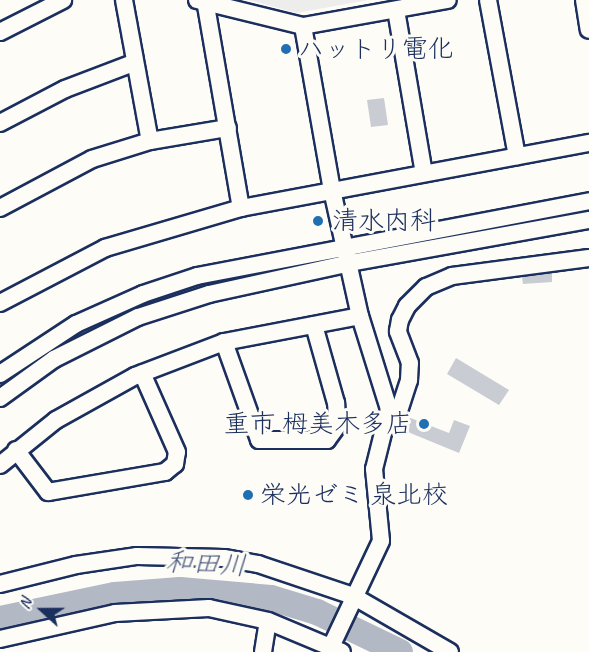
<!DOCTYPE html>
<meta charset="utf-8">
<style>
body{margin:0}
#map{position:relative;width:589px;height:652px;overflow:hidden;background:#fdfcf7;font-family:Caveat,"Klee One",sans-serif}
div>[style]{position:absolute}
.built>*{inset:0;background:#edeeec}
.river>*{height:26px;margin:-13px;padding:0 13px;transform-origin:13px;border-radius:13px;background:#b3b8c5}
.building>*{inset:0;background:#c9ccd3}
.roads{filter:drop-shadow(2px 0 #1b2f5e) drop-shadow(-2px 0 #1b2f5e) drop-shadow(0 2px #1b2f5e) drop-shadow(0 -2px #1b2f5e)}
.minor>*{height:16px;margin:-8px;padding:0 8px;transform-origin:8px;border-radius:8px;background:#fdfcf7}
.dots>*{width:16px;height:16px;translate:-50% -50%;box-sizing:border-box;border:3px solid #fdfcf7;border-radius:50%}
span{translate:-50% -50%;white-space:nowrap;text-align:center;line-height:1.15;-webkit-text-stroke:6px #fdfcf7;paint-order:stroke}
.poi-label{font-size:26px;color:#1b2f5e}
.left{translate:0 -50%;text-align:left}
.right{translate:-100% -50%;text-align:right}
.water-label{font-size:27px;color:#49587d;font-style:italic}
.north{position:absolute;left:12px;top:580px;width:60px;height:60px;-webkit-text-stroke:4px #fdfcf7;paint-order:stroke;rotate:291deg;font-size:16px;font-weight:700;line-height:24px;text-align:center;color:#1b2f5e}
.north::after{content:'';display:block;margin:auto;width:21px;height:27px;background:#1b2f5e;clip-path:polygon(50% 0,100% 100%,50% 72%,0 100%)}
</style>
<div id="map">
<div class="built">
<i style="clip-path:polygon(248px 0,368px 0,297px 13px)"></i>
</div>
<div class="river">
<i style="left:0;top:619px;width:117px;rotate:-11.8deg"></i>
<i style="left:115px;top:595px;width:65px;rotate:-4.4deg"></i>
<i style="left:180px;top:590px;width:91px;rotate:5deg"></i>
<i style="left:271px;top:598px;width:48px;rotate:16.9deg"></i>
<i style="left:317px;top:612px;width:92px;rotate:25.7deg"></i>
</div>
<div class="building">
<i style="clip-path:polygon(384px 98px,388px 125px,371px 127px,367px 100px)"></i>
<i style="clip-path:polygon(552px 273px,552px 282px,523px 284px,522px 277px)"></i>
<i style="clip-path:polygon(456px 358px,509px 390px,499px 405px,447px 374px)"></i>
<i style="clip-path:polygon(408px 417px,449px 433px,454px 420px,470px 426px,459px 453px,403px 430px)"></i>
</div>
<div class="roads">
<div class="minor">
<i style="left:124px;top:0;width:143px;rotate:79.6deg"></i>
<i style="left:197px;top:0;width:109px;rotate:13.8deg"></i>
<i style="left:303px;top:26px;width:147px;rotate:-10.2deg"></i>
<i style="left:205px;top:0;width:211px;rotate:80.2deg"></i>
<i style="left:488px;top:0;width:159px;rotate:79.5deg"></i>
<i style="left:584px;top:0;width:30px;rotate:81deg"></i>
<i style="left:396px;top:10px;width:165px;rotate:80.3deg"></i>
<i style="left:303px;top:26px;width:167px;rotate:80deg"></i>
<i style="left:332px;top:190px;width:129px;rotate:77.5deg"></i>
<i style="left:360px;top:316px;width:97px;rotate:72.7deg"></i>
<i style="left:389px;top:409px;width:62px;rotate:104deg"></i>
<i style="left:374px;top:469px;width:72px;rotate:84.4deg"></i>
<i style="left:381px;top:541px;width:117px;rotate:115.3deg"></i>
<i style="left:0;top:32px;width:71px;rotate:-26.9deg"></i>
<i style="left:0;top:123px;width:73px;rotate:-27.6deg"></i>
<i style="left:65px;top:89px;width:73px;rotate:-20.9deg"></i>
<i style="left:0;top:208px;width:104px;rotate:-28deg"></i>
<i style="left:92px;top:159px;width:61px;rotate:-17.2deg"></i>
<i style="left:150px;top:141px;width:79px;rotate:-9.5deg"></i>
<i style="left:0;top:303px;width:119px;rotate:-27.6deg"></i>
<i style="left:105px;top:248px;width:142px;rotate:-16.4deg"></i>
<i style="left:241px;top:208px;width:354px;rotate:-10.6deg"></i>
<i style="left:224px;top:342px;width:104px;rotate:70.3deg"></i>
<i style="left:259px;top:440px;width:68px"></i>
<i style="left:327px;top:440px;width:17px;rotate:-54deg"></i>
<i style="left:337px;top:426px;width:23px;rotate:-92deg"></i>
<i style="left:336px;top:403px;width:81px;rotate:-105.8deg"></i>
<i style="left:0;top:374px;width:91px;rotate:-33.3deg"></i>
<i style="left:76px;top:324px;width:73px;rotate:-24.1deg"></i>
<i style="left:143px;top:294px;width:57px;rotate:-18.4deg"></i>
<i style="left:197px;top:276px;width:399px;rotate:-10.8deg"></i>
<i style="left:0;top:398px;width:67px;rotate:-35.8deg"></i>
<i style="left:54px;top:359px;width:94px;rotate:-26.6deg"></i>
<i style="left:138px;top:317px;width:75px;rotate:-17.9deg"></i>
<i style="left:209px;top:294px;width:144px;rotate:-12.4deg"></i>
<i style="left:350px;top:263px;width:243px;rotate:-10.2deg"></i>
<i style="left:387px;top:420px;width:6px;rotate:-9deg"></i>
<i style="left:393px;top:419px;width:10px;rotate:-53deg"></i>
<i style="left:399px;top:411px;width:33px;rotate:-72deg"></i>
<i style="left:409px;top:380px;width:17px;rotate:-87deg"></i>
<i style="left:410px;top:363px;width:34px;rotate:-111deg"></i>
<i style="left:398px;top:331px;width:11px;rotate:-80deg"></i>
<i style="left:400px;top:320px;width:16px;rotate:-63deg"></i>
<i style="left:407px;top:306px;width:27px;rotate:-45deg"></i>
<i style="left:426px;top:287px;width:28px;rotate:-23deg"></i>
<i style="left:452px;top:276px;width:138px;rotate:-7.5deg"></i>
<i style="left:16px;top:450px;width:53px;rotate:52.7deg"></i>
<i style="left:48px;top:492px;width:119px;rotate:-9.7deg"></i>
<i style="left:165px;top:472px;width:13px;rotate:-39deg"></i>
<i style="left:175px;top:464px;width:12px;rotate:-81deg"></i>
<i style="left:177px;top:452px;width:86px;rotate:-113.9deg"></i>
<i style="left:0;top:465px;width:72px;rotate:-38.8deg"></i>
<i style="left:56px;top:420px;width:90px;rotate:-29.1deg"></i>
<i style="left:135px;top:376px;width:95px;rotate:-20.9deg"></i>
<i style="left:224px;top:342px;width:138px;rotate:-10.8deg"></i>
<i style="left:0;top:584px;width:78px;rotate:-14deg"></i>
<i style="left:76px;top:565px;width:62px;rotate:-8.4deg"></i>
<i style="left:137px;top:556px;width:87px;rotate:1.3deg"></i>
<i style="left:224px;top:558px;width:35px;rotate:10deg"></i>
<i style="left:258px;top:564px;width:100px;rotate:18.6deg"></i>
<i style="left:353px;top:596px;width:112px;rotate:30deg"></i>
<i style="left:0;top:639px;width:118px;rotate:-12.7deg"></i>
<i style="left:115px;top:613px;width:94px;rotate:-3deg"></i>
<i style="left:209px;top:608px;width:60px;rotate:12.4deg"></i>
<i style="left:268px;top:621px;width:80px;rotate:22.7deg"></i>
<i style="left:263px;top:652px;width:31px;rotate:-81deg"></i>
</div>
</div>
<div class="dots">
<i style="left:286px;top:49px;background:#1f6fb2"></i>
<i style="left:318px;top:221px;background:#1f6fb2"></i>
<i style="left:424px;top:424px;background:#1f6fb2"></i>
<i style="left:248px;top:495px;background:#1f6fb2"></i>
</div>
<div class="poi-label">
<span class="left" style="left:298px;top:49px">ハットリ電化</span>
<span class="left" style="left:332px;top:221px">清水内科</span>
<span class="right" style="left:412px;top:424px">重市 栂美木多店</span>
<span class="left" style="left:260px;top:495px">栄光ゼミ 泉北校</span>
</div>
<div class="water-label">
<span style="left:206px;top:564px;rotate:3deg">和田川</span>
</div>
<div class="north">N</div>
</div>
